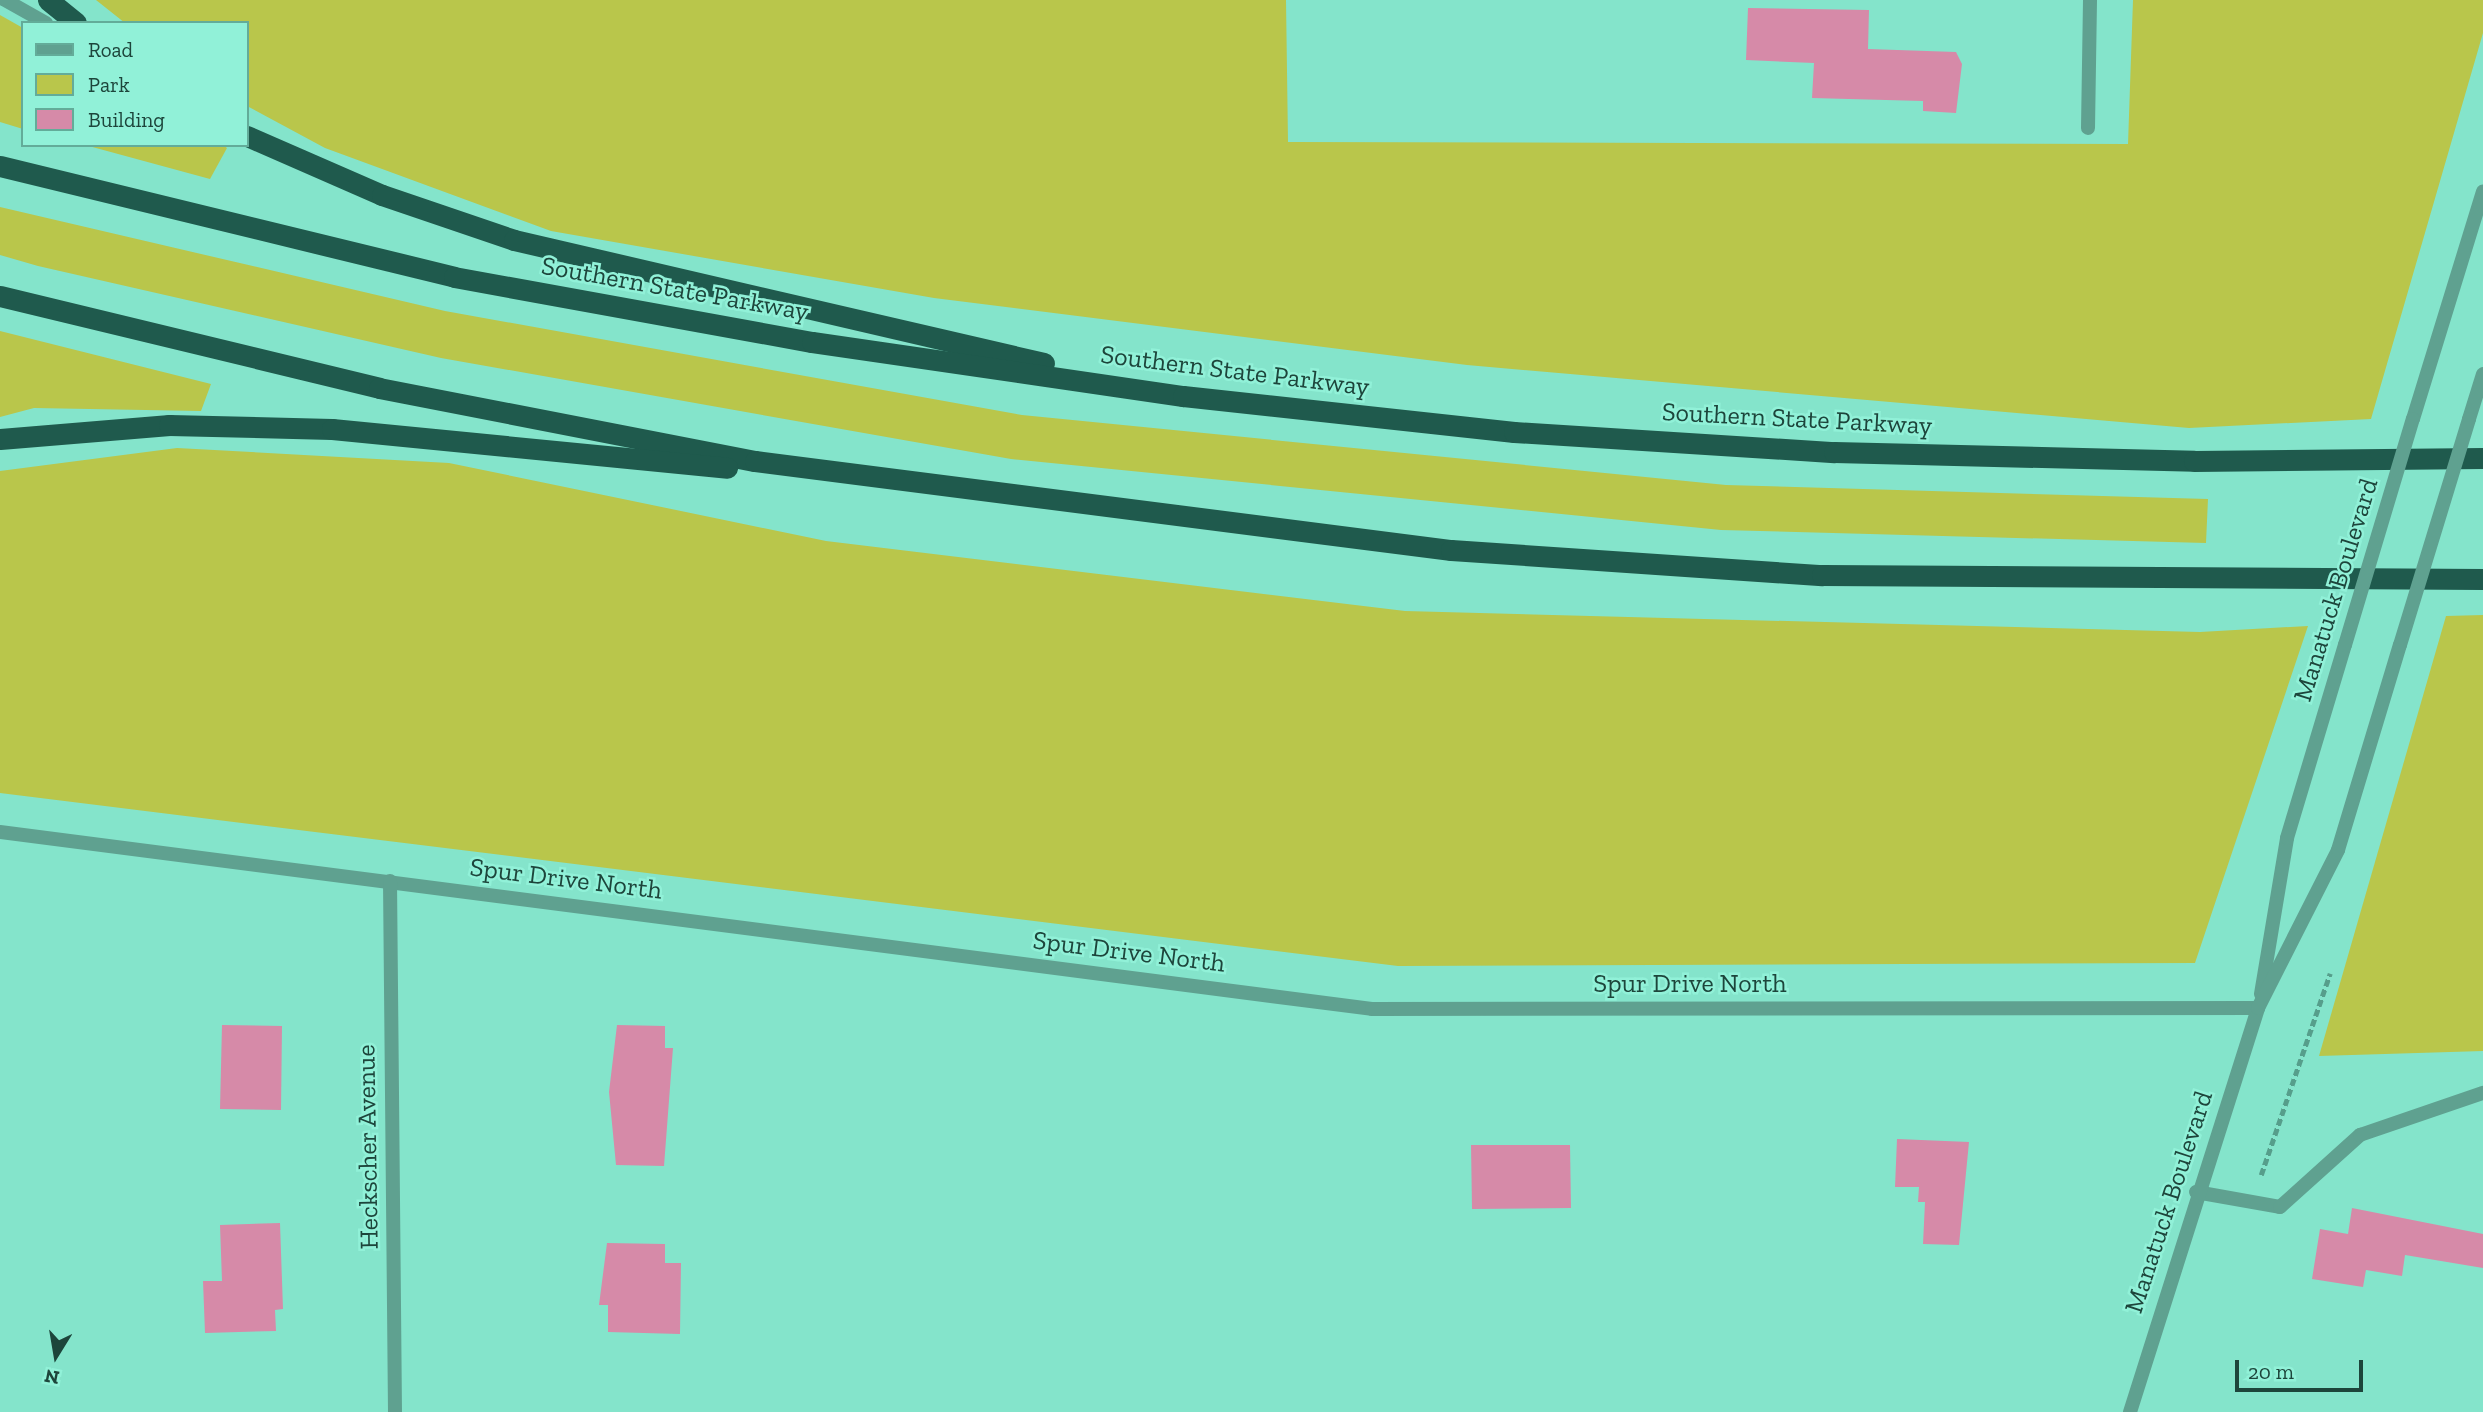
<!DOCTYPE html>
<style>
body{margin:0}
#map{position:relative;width:2483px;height:1412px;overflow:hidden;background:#84e4cb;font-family:"Zilla Slab",serif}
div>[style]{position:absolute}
.green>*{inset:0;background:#b9c64b}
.building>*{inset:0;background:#d68aa8}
.path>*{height:4.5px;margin-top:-2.25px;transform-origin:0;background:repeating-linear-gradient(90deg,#569e8b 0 7px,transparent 0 10.5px)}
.service>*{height:14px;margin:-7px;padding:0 7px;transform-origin:7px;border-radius:7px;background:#5fa190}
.minor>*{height:14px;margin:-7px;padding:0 7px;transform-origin:7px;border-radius:7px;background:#5fa190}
.tertiary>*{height:14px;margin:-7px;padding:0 7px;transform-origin:7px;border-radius:7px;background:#5fa190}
.motorway>*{height:21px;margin:-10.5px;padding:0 10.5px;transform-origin:10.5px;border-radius:10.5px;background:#1f5a4d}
.tertiary-bridge>*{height:14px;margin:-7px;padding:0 7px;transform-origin:7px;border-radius:7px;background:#5fa190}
span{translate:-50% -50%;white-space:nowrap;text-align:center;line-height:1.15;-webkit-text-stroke:5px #91f1d8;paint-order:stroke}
.street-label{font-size:26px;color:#1d453b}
.legend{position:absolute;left:21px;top:21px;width:228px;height:126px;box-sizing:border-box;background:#91f1d8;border:2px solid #63ac99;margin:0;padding:9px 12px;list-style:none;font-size:21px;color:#1d453b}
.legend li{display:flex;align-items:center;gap:14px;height:35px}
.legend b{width:35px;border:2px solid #63ac99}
.north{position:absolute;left:21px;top:1321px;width:70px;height:70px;-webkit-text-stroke:5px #91f1d8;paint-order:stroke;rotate:191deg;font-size:19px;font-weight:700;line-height:28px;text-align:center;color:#1d453b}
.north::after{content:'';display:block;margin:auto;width:24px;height:32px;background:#1d453b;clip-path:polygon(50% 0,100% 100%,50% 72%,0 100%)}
.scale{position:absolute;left:2235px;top:1360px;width:128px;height:32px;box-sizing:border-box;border:4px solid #1d453b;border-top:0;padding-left:9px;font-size:21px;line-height:24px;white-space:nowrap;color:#1d453b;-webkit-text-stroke:5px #91f1d8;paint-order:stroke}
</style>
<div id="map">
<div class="green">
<i style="clip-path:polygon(96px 0,1286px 0,1288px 142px,2128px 144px,2133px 0,2483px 0,2483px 33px,2371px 419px,2189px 428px,1467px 365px,934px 298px,551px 231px,325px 148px,247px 106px,247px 23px,125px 23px)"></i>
<i style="clip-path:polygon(0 15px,23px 28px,23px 129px,0 122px)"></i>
<i style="clip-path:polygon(85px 145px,223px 145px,227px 148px,210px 179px)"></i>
<i style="clip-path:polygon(0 207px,445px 311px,1022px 415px,1726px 485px,2208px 499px,2206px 543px,1721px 530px,1011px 459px,441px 358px,38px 266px,0 255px)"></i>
<i style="clip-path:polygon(0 331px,211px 384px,201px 411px,34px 408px,0 417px)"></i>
<i style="clip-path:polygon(177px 448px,449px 463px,826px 541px,1405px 611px,2200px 632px,2308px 626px,2195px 963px,1398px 966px,0 793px,0 471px)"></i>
<i style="clip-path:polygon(2483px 615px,2483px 1051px,2319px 1056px,2446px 616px)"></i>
</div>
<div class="building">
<i style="clip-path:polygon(1748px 8px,1869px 10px,1868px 49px,1956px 52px,1962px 64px,1956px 113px,1923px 111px,1923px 101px,1812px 98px,1814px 63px,1746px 60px)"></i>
<i style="clip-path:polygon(222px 1025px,282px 1026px,281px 1110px,220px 1109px)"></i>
<i style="clip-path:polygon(617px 1025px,665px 1026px,665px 1048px,673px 1048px,664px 1166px,616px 1165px,609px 1092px)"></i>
<i style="clip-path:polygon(1897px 1139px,1969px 1142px,1959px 1245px,1923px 1244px,1925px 1202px,1918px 1202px,1919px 1187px,1895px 1187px)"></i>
<i style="clip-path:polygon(1471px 1145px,1570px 1145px,1571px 1208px,1472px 1209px)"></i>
<i style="clip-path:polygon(2352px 1208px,2483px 1234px,2483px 1268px,2405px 1255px,2402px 1276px,2366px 1270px,2363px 1287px,2312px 1279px,2320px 1229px,2348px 1234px)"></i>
<i style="clip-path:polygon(280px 1223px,283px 1309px,275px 1310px,276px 1331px,205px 1333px,203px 1281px,222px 1281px,220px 1225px)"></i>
<i style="clip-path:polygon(607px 1243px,665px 1244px,665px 1263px,681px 1263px,680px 1334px,608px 1332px,608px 1305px,599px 1305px)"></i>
</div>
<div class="path">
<i style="left:2261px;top:1175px;width:213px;rotate:-71.1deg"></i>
</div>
<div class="service">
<i style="left:5px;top:0;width:47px;rotate:29.3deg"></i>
<i style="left:2196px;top:1192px;width:85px;rotate:10.1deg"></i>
<i style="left:2280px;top:1207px;width:108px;rotate:-42deg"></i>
<i style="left:2360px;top:1135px;width:130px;rotate:-18.9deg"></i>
</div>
<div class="minor">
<i style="left:2088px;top:128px;width:128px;rotate:-89.1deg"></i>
<i style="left:0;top:832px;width:1383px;rotate:7.35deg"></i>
<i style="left:1372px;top:1009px;width:886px;rotate:-0.06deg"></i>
<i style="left:390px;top:881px;width:531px;rotate:89.46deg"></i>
</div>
<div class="tertiary">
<i style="left:2413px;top:419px;width:238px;rotate:-72.9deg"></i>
<i style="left:2469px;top:419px;width:47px;rotate:-72.7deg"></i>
<i style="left:2261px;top:994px;width:158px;rotate:-80.5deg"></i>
<i style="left:2287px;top:838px;width:202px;rotate:-73.3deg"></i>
<i style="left:2130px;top:1412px;width:424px;rotate:-72.4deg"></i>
<i style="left:2258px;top:1008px;width:177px;rotate:-63.1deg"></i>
<i style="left:2338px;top:850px;width:214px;rotate:-73.2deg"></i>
</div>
<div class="motorway">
<i style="left:48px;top:0;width:36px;rotate:39deg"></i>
<i style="left:247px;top:136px;width:147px;rotate:23.6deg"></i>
<i style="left:382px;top:195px;width:139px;rotate:18.8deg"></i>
<i style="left:514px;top:240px;width:544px;rotate:13.07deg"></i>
<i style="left:0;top:166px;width:467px;rotate:13.7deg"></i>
<i style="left:454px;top:277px;width:364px;rotate:10.3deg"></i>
<i style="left:812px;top:342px;width:375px;rotate:8.3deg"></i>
<i style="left:1183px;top:396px;width:333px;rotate:6.2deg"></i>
<i style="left:1514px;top:432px;width:321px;rotate:3.6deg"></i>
<i style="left:1834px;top:452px;width:360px;rotate:1.4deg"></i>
<i style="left:2194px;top:461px;width:289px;rotate:-0.6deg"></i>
<i style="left:0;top:296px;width:390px;rotate:13.6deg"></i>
<i style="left:379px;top:388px;width:383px;rotate:11deg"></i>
<i style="left:755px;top:461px;width:702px;rotate:7.29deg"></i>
<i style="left:1451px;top:550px;width:372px;rotate:3.9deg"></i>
<i style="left:1822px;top:575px;width:661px;rotate:0.35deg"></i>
<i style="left:0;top:439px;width:170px;rotate:-4.7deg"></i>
<i style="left:169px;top:425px;width:163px;rotate:1.4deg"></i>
<i style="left:332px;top:429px;width:397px;rotate:5.6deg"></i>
</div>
<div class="tertiary-bridge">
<i style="left:2345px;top:645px;width:236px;rotate:-73.3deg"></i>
<i style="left:2400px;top:645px;width:236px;rotate:-73deg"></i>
</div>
<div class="street-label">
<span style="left:675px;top:289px;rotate:10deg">Southern State Parkway</span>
<span style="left:1235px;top:371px;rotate:7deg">Southern State Parkway</span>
<span style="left:1797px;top:419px;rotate:3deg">Southern State Parkway</span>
<span style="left:2336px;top:590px;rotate:-73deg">Manatuck Boulevard</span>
<span style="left:566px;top:879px;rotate:7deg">Spur Drive North</span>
<span style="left:1129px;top:952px;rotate:7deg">Spur Drive North</span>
<span style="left:1690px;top:984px">Spur Drive North</span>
<span style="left:368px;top:1147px;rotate:-91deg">Heckscher Avenue</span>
<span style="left:2169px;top:1202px;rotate:-72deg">Manatuck Boulevard</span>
</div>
<ul class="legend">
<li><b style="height:9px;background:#5fa190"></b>Road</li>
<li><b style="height:19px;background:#b9c64b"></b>Park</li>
<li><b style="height:19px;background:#d68aa8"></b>Building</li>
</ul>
<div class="north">N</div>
<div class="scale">20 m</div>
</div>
